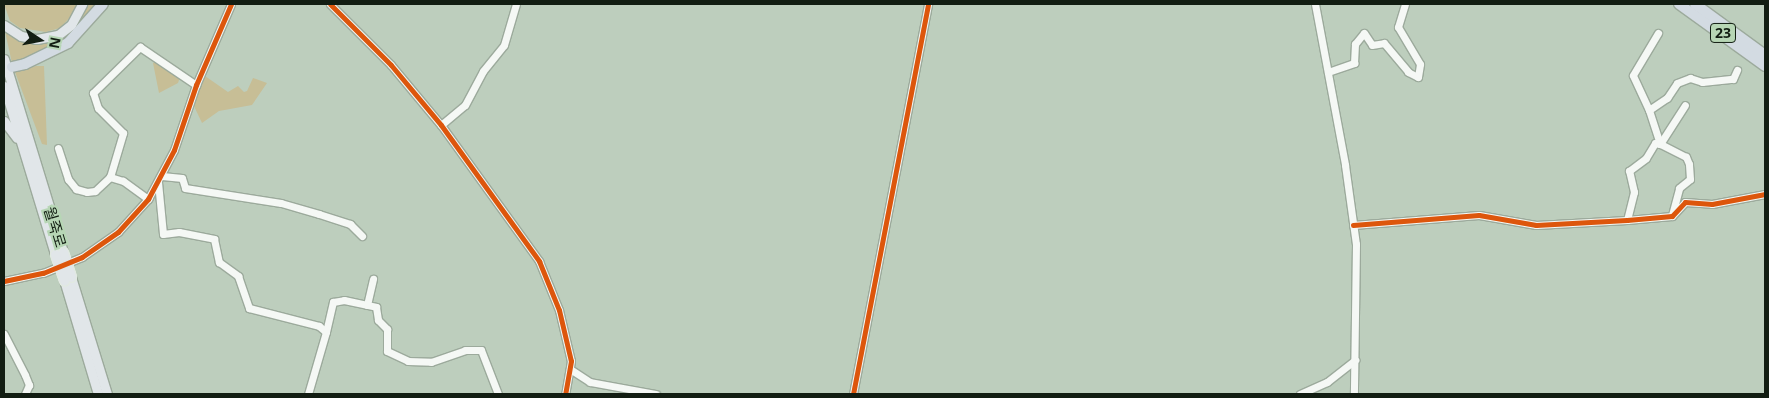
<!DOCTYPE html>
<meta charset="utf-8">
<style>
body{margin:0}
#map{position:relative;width:1769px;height:398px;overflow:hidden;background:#bdcebd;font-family:"Open Sans","Noto Sans KR",sans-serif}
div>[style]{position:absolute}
.green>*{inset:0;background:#c7be96}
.roads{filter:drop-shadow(1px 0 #9caa9c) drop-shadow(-1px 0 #9caa9c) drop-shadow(0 1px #9caa9c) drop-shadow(0 -1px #9caa9c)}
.minor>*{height:7px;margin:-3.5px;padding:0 3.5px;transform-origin:3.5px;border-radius:3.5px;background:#f5f8f5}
.major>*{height:9px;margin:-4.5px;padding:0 4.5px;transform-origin:4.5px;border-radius:4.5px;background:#e1e6e9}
.highway>*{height:10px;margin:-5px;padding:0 5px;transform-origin:5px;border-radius:5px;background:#d3dbe2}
.bridges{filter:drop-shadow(1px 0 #e1e9e1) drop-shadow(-1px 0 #e1e9e1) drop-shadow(0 1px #e1e9e1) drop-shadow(0 -1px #e1e9e1)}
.major-bridge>*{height:9px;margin:-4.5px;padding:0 4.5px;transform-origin:4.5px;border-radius:4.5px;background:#e1e6e9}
.cycleway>*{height:5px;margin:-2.5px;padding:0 2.5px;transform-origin:2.5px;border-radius:2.5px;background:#dd560c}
span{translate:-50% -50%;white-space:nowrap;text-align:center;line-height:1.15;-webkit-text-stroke:4.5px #b7d6b5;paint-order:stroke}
.shield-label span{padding:1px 4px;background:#b7d6b5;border:1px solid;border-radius:4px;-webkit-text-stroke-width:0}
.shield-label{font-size:14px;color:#121d12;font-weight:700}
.street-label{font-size:15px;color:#121d12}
.frame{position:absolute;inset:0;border:5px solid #121d12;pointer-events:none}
.north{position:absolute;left:15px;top:15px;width:50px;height:50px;-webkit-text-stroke:4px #b7d6b5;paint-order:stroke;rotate:101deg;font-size:14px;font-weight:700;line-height:20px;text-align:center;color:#121d12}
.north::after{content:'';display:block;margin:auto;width:18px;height:22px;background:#121d12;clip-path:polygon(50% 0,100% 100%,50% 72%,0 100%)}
</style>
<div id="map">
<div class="green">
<i style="clip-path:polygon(4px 4px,78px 4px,77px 10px,60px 28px,46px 32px,20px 28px,10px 21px)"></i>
<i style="clip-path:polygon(84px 4px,95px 4px,70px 37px,49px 50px,12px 63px,4px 27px,16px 35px,62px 34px)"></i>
<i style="clip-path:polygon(160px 59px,181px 74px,178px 83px,159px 93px,153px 63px)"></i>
<i style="clip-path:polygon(36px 66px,44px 66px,47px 145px,42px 144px,15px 72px)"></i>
<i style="clip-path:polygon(205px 76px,228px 92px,238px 86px,244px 92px,247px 91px,253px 78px,267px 83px,252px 105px,219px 111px,202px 123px,193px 104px)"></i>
</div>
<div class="roads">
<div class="minor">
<i style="left:330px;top:4px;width:86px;rotate:45deg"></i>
<i style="left:391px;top:65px;width:78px;rotate:50.2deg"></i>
<i style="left:441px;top:125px;width:168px;rotate:54.2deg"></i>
<i style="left:539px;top:261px;width:53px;rotate:67.8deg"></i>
<i style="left:559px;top:310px;width:52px;rotate:76.8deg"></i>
<i style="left:571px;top:361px;width:34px;rotate:100deg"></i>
<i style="left:1315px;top:4px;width:164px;rotate:79.4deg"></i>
<i style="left:1345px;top:165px;width:80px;rotate:82.1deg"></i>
<i style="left:1356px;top:244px;width:150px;rotate:90.8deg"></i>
<i style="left:1328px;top:72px;width:28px;rotate:-19deg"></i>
<i style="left:1354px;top:63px;width:19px;rotate:-87deg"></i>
<i style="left:1355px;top:44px;width:14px;rotate:-51deg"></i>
<i style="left:1364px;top:33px;width:14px;rotate:56deg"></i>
<i style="left:1372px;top:45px;width:12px;rotate:-9deg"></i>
<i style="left:1384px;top:43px;width:38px;rotate:50deg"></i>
<i style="left:1408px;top:72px;width:11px;rotate:27deg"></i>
<i style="left:1418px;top:77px;width:13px;rotate:-81deg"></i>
<i style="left:1420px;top:64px;width:43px;rotate:-120.7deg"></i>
<i style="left:1398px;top:27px;width:24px;rotate:-73deg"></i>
<i style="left:1649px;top:110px;width:38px;rotate:-115deg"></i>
<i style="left:1633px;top:75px;width:49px;rotate:-59.2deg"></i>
<i style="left:441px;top:125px;width:31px;rotate:-40deg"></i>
<i style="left:465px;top:105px;width:38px;rotate:-62deg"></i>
<i style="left:483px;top:71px;width:33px;rotate:-51deg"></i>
<i style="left:504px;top:45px;width:43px;rotate:-73.7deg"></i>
<i style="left:58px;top:148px;width:33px;rotate:72deg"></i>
<i style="left:68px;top:179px;width:13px;rotate:51deg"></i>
<i style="left:76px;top:189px;width:11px;rotate:15deg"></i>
<i style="left:87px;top:192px;width:8px;rotate:-7deg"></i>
<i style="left:95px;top:191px;width:21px;rotate:-43deg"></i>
<i style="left:162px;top:176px;width:20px;rotate:6deg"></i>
<i style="left:182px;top:178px;width:10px;rotate:73deg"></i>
<i style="left:185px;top:188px;width:97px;rotate:8.9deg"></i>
<i style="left:281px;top:203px;width:40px;rotate:16deg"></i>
<i style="left:319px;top:214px;width:33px;rotate:18deg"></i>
<i style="left:350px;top:224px;width:17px;rotate:45deg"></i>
<i style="left:158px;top:182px;width:52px;rotate:84.5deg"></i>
<i style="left:163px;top:234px;width:16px;rotate:-7deg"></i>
<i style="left:179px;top:232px;width:36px;rotate:11deg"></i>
<i style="left:214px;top:239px;width:24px;rotate:78deg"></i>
<i style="left:219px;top:262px;width:24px;rotate:36deg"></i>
<i style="left:238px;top:276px;width:34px;rotate:71deg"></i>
<i style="left:249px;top:308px;width:72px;rotate:14.4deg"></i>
<i style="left:319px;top:326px;width:9px;rotate:41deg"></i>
<i style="left:326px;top:332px;width:65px;rotate:106.2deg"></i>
<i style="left:148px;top:199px;width:31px;rotate:-144deg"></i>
<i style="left:123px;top:181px;width:14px;rotate:-163deg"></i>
<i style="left:110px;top:177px;width:46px;rotate:-73.5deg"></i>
<i style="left:123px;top:133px;width:35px;rotate:-135deg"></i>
<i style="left:98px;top:108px;width:16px;rotate:-108deg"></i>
<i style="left:93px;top:93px;width:66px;rotate:-44.4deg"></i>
<i style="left:140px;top:47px;width:68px;rotate:34.2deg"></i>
<i style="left:1672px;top:215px;width:28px;rotate:-75deg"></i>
<i style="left:1679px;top:188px;width:14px;rotate:-39deg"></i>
<i style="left:1690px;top:179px;width:15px;rotate:-94deg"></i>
<i style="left:1689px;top:164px;width:8px;rotate:-113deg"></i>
<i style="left:1686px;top:157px;width:29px;rotate:-153deg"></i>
<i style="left:1660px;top:144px;width:36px;rotate:-108deg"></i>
<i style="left:1649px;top:110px;width:22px;rotate:-34deg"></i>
<i style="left:1667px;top:98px;width:18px;rotate:-56deg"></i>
<i style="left:1677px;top:83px;width:14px;rotate:-21deg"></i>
<i style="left:1690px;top:78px;width:13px;rotate:18deg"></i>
<i style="left:1702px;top:82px;width:31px;rotate:-6deg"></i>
<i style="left:1733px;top:79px;width:10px;rotate:-66deg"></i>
<i style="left:1627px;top:220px;width:29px;rotate:-76deg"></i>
<i style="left:1634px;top:192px;width:22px;rotate:-103deg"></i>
<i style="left:1629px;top:171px;width:21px;rotate:-37deg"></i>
<i style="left:1646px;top:158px;width:17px;rotate:-59deg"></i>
<i style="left:1655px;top:143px;width:5px;rotate:11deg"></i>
<i style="left:1660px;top:144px;width:46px;rotate:-57.3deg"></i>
<i style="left:1353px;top:225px;width:126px;rotate:-4.5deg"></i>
<i style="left:1479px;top:215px;width:58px;rotate:10deg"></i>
<i style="left:1536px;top:225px;width:91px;rotate:-3.1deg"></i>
<i style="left:1627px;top:220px;width:45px;rotate:-5.1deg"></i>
<i style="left:1672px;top:216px;width:19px;rotate:-47deg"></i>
<i style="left:1685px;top:202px;width:27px;rotate:4deg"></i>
<i style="left:1712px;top:204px;width:54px;rotate:-10.7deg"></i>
<i style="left:4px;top:281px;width:40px;rotate:-12deg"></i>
<i style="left:43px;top:273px;width:42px;rotate:-22.3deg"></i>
<i style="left:82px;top:257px;width:44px;rotate:-34.8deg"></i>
<i style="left:118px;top:232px;width:45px;rotate:-47.7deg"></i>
<i style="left:148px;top:199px;width:55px;rotate:-62deg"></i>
<i style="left:174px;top:150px;width:69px;rotate:-71.3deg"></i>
<i style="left:196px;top:85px;width:88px;rotate:-66.6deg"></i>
<i style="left:367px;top:305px;width:27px;rotate:-77deg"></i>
<i style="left:326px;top:332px;width:31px;rotate:-77deg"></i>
<i style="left:333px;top:302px;width:11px;rotate:-10deg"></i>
<i style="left:344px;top:300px;width:33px;rotate:12deg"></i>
<i style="left:376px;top:307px;width:13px;rotate:81deg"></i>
<i style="left:378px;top:320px;width:13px;rotate:45deg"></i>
<i style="left:387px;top:329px;width:22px;rotate:90deg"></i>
<i style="left:387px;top:351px;width:23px;rotate:25deg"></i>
<i style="left:408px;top:361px;width:23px;rotate:2deg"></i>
<i style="left:431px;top:362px;width:36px;rotate:-19deg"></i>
<i style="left:465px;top:350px;width:16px"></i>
<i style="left:481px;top:350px;width:47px;rotate:68.9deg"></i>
<i style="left:4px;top:334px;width:46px;rotate:62.9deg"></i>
<i style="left:25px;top:375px;width:11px;rotate:68deg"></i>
<i style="left:29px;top:385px;width:10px;rotate:114deg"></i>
<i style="left:570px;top:369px;width:24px;rotate:33deg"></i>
<i style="left:590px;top:382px;width:67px;rotate:10.3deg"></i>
<i style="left:853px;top:394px;width:397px;rotate:-79.1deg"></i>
<i style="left:1300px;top:394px;width:30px;rotate:-24deg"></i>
<i style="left:1327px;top:382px;width:36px;rotate:-38deg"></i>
</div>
<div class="major">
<i style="left:4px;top:25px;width:20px;rotate:33deg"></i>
<i style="left:21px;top:36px;width:16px;rotate:11deg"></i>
<i style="left:37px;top:39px;width:21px;rotate:-11deg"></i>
<i style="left:58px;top:35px;width:16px;rotate:-38deg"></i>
<i style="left:71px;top:25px;width:24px;rotate:-62deg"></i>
<i style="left:4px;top:59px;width:202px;rotate:73deg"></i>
<i style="left:4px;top:86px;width:176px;rotate:73.1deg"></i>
<i style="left:4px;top:121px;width:21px;rotate:53deg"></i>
<i style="left:71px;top:277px;width:122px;rotate:72.9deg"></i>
<i style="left:64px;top:280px;width:119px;rotate:73.4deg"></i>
</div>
<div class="highway">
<i style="left:1679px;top:4px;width:106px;rotate:35.8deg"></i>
<i style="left:1695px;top:4px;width:87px;rotate:36.1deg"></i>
<i style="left:12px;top:67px;width:13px;rotate:-13deg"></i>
<i style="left:25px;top:64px;width:48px;rotate:-26deg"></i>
<i style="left:68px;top:43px;width:52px;rotate:-48.1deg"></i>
</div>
</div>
<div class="bridges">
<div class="major-bridge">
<i style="left:63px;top:252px;width:26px;rotate:72deg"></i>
<i style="left:55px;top:254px;width:28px;rotate:71deg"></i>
</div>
</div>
<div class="cycleway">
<i style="left:330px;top:4px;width:86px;rotate:45deg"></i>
<i style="left:391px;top:65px;width:78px;rotate:50.2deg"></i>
<i style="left:441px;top:125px;width:168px;rotate:54.2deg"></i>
<i style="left:539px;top:261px;width:53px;rotate:67.8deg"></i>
<i style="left:559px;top:310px;width:52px;rotate:76.8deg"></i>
<i style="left:571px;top:361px;width:34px;rotate:100deg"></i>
<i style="left:1353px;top:225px;width:126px;rotate:-4.5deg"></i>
<i style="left:1479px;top:215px;width:58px;rotate:10deg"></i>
<i style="left:1536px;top:225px;width:91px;rotate:-3.1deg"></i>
<i style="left:1627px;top:220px;width:45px;rotate:-5.1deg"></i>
<i style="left:1672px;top:216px;width:19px;rotate:-47deg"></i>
<i style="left:1685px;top:202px;width:27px;rotate:4deg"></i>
<i style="left:1712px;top:204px;width:54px;rotate:-10.7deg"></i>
<i style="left:4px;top:281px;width:40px;rotate:-12deg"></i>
<i style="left:43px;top:273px;width:42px;rotate:-22.3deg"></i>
<i style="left:82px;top:257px;width:44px;rotate:-34.8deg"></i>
<i style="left:118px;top:232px;width:45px;rotate:-47.7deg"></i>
<i style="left:148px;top:199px;width:55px;rotate:-62deg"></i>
<i style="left:174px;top:150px;width:69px;rotate:-71.3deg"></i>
<i style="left:196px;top:85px;width:88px;rotate:-66.6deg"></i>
<i style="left:853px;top:394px;width:397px;rotate:-79.1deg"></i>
</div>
<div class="shield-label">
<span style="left:1723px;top:33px">23</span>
</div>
<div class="street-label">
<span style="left:55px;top:227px;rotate:73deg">월죽로</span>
</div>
<div class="frame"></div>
<div class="north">N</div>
</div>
